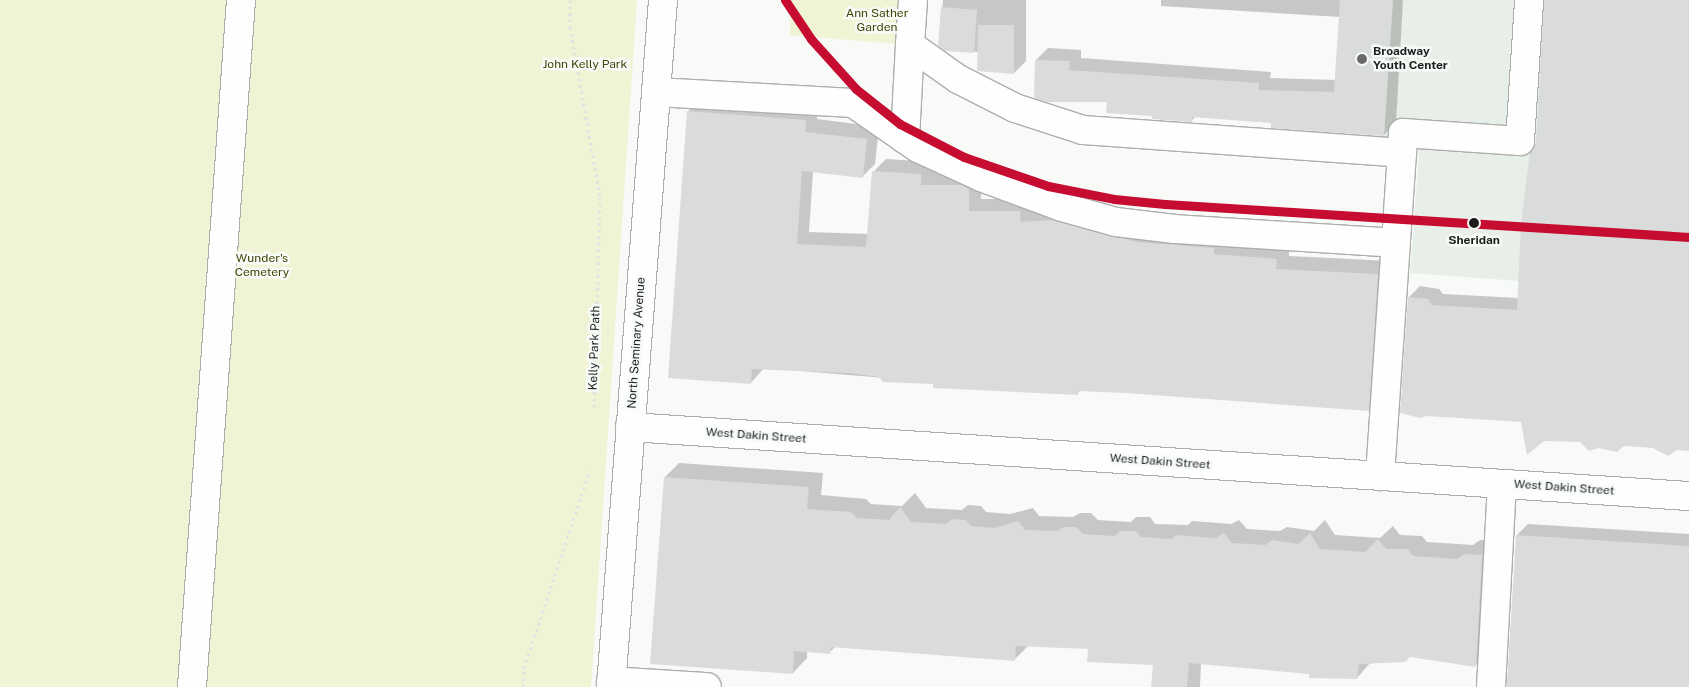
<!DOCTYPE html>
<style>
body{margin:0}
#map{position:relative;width:1689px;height:687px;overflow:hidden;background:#f8faf8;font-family:"Public Sans",sans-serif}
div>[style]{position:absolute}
.built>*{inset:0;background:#e8efe8}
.green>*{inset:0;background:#f1f3d5}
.shadow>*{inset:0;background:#0003}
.building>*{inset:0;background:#dadcdb}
.path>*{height:3px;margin-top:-1.5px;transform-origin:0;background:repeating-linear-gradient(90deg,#e1e2e1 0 2.5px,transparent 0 6.5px)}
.roads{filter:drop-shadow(1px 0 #acaeac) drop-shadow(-1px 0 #acaeac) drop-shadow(0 1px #acaeac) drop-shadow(0 -1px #acaeac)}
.minor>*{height:28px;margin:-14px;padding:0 14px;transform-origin:14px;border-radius:14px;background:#fefefe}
.metro-1>*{height:9px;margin:-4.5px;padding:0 4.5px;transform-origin:4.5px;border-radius:4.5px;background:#c60c30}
.dots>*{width:14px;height:14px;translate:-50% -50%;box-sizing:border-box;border:2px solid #f7fbf7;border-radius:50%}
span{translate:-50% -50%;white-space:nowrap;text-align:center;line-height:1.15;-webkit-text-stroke:5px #f7fbf7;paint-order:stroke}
.park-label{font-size:12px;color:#444506}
.poi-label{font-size:12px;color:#1c1d1c;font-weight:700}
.left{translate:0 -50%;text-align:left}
.stop-label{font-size:12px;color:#1c1d1c;font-weight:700}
.street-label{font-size:12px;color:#1c1d1c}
</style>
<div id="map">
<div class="built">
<i style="clip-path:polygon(1393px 0,1689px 0,1586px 286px,1410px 273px,1420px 142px,1384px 138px)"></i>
</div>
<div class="green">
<i style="clip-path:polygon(0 0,637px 0,591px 687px,0 687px)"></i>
<i style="clip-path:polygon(791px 0,900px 0,898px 44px,790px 35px)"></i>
</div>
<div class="shadow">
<i style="clip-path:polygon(943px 0,1026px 0,1026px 61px,1014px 73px,979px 52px,946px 50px,940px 45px)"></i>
<i style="clip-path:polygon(1161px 0,1403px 0,1396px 123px,1384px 135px,1273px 122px,1196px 116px,1191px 121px,1153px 115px,1109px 101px,1036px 60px,1048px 48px,1081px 50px,1081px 58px,1271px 72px,1270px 78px,1336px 80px,1340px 17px,1161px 6px)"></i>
<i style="clip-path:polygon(1545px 0,1689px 0,1689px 449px,1653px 447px,1522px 420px,1426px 415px,1420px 417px,1401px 412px,1409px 297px,1420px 286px,1439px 289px,1443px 294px,1519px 298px,1537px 142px)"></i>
<i style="clip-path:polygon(701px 99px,818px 107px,817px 119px,879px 127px,875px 164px,862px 177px,813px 171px,809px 232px,869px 234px,873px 172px,886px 159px,934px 162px,933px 172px,975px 173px,982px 176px,981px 199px,1033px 199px,1289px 246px,1289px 256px,1390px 261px,1381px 397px,1368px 410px,1126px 392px,1081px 390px,1077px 394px,764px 368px,751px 383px,688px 111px)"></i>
<i style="clip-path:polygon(679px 463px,823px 473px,821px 495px,866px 499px,871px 504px,902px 506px,915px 493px,926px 508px,962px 510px,968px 505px,981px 506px,986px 512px,1010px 514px,1033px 508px,1039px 516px,1073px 517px,1080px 513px,1091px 513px,1098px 520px,1131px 522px,1136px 517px,1150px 517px,1155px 524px,1188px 525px,1192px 521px,1231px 524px,1239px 520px,1247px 529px,1280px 531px,1287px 527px,1314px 531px,1325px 520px,1335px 535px,1380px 538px,1393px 526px,1400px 535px,1422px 536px,1427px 542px,1473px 545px,1480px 540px,1496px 541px,1490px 651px,1476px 665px,1409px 656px,1371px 662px,1357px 678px,1201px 663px,1200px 687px,1152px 687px,1154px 664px,1089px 648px,1029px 645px,1014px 660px,836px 646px,829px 653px,807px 651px,807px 658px,793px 673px,665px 477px)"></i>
<i style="clip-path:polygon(1528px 524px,1689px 534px,1689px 687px,1507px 687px,1517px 535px)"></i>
</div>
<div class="building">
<i style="clip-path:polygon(1340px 0,1393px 0,1384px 136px,1271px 128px,1271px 123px,1192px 117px,1192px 122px,1152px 119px,1152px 116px,1106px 113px,1107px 102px,1047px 102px,1034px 98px,1035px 60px,1070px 61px,1069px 70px,1259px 83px,1259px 90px,1334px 92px)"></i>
<i style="clip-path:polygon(1544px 0,1689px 0,1689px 451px,1677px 450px,1668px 456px,1653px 448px,1624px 446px,1617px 452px,1599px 448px,1589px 451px,1580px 442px,1544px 441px,1527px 455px,1521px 422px,1427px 416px,1420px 418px,1400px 413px,1408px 297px,1428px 299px,1432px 305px,1517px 310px,1521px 223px,1530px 152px,1536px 142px)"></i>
<i style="clip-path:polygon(941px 7px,977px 10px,974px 53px,946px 51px,938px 46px)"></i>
<i style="clip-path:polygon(978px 25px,1014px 25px,1014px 74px,977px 71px)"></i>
<i style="clip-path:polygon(687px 111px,806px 120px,805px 132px,867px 139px,863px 178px,802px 171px,797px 244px,866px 247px,872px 171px,921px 174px,921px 185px,962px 185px,969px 189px,969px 211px,1020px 211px,1021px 222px,1053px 220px,1137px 242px,1214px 248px,1214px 254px,1277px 259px,1276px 269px,1378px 274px,1369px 411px,1126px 393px,1078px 391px,1078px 395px,933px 388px,933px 384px,883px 382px,879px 377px,850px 373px,752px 369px,751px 384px,668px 378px)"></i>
<i style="clip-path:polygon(664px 477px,809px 487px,807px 509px,851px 512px,857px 518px,889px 520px,900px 507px,911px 522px,946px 524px,953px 519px,966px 520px,971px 526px,994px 528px,1018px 521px,1025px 530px,1058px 531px,1064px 527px,1076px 527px,1083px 534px,1115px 536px,1120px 531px,1136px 531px,1141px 537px,1172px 539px,1176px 535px,1216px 538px,1224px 533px,1232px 543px,1265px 545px,1272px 540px,1299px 544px,1310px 533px,1320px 549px,1365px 552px,1378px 539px,1386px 549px,1408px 549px,1413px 556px,1457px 559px,1464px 554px,1482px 555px,1476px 667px,1410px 657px,1405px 662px,1359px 664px,1357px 679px,1309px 678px,1309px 674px,1189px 663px,1187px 687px,1151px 687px,1153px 665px,1087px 662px,1088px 649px,1016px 646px,1015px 661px,831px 647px,830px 654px,794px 651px,793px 674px,650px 664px)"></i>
<i style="clip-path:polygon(1516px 535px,1689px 546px,1689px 687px,1507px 687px)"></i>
</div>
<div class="path">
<i style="left:570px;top:0;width:27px;rotate:90deg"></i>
<i style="left:570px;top:27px;width:173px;rotate:80deg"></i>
<i style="left:600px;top:197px;width:210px;rotate:91.6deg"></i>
<i style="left:523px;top:687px;width:19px;rotate:-87deg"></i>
<i style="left:524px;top:668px;width:209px;rotate:-71.6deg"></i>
</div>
<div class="roads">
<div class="minor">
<i style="left:913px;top:0;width:45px;rotate:93.8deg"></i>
<i style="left:910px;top:45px;width:59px;rotate:35.3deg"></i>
<i style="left:958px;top:79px;width:64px;rotate:27deg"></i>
<i style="left:1015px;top:108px;width:71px;rotate:17.9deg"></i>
<i style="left:1083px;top:130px;width:320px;rotate:4.1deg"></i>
<i style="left:1402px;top:153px;width:324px;rotate:93.9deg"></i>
<i style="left:656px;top:92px;width:197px;rotate:3.2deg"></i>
<i style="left:853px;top:103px;width:79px;rotate:34.7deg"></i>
<i style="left:918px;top:148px;width:69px;rotate:24.7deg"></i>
<i style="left:981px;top:177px;width:86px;rotate:20.3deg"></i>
<i style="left:1062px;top:207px;width:56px;rotate:15.5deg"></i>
<i style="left:1116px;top:222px;width:59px;rotate:6.8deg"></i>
<i style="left:1175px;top:229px;width:221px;rotate:3.6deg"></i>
<i style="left:905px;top:139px;width:94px;rotate:-87deg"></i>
<i style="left:1402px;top:153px;width:20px;rotate:-87deg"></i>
<i style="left:1403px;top:133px;width:117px;rotate:3.9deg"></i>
<i style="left:1520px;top:141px;width:141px;rotate:-86.3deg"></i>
<i style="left:630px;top:427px;width:1061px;rotate:3.73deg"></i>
<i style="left:611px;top:681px;width:96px;rotate:3.6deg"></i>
<i style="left:192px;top:687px;width:689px;rotate:-85.92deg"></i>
<i style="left:611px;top:687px;width:689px;rotate:-85.67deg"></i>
<i style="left:1491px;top:687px;width:203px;rotate:-86.9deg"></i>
</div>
</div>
<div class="metro-1">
<i style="left:785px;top:0;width:47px;rotate:56.3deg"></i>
<i style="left:811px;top:39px;width:67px;rotate:48deg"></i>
<i style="left:856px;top:89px;width:56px;rotate:38.5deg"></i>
<i style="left:900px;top:124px;width:72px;rotate:27.3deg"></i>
<i style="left:964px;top:157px;width:89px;rotate:19deg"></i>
<i style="left:1048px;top:186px;width:67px;rotate:11.1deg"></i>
<i style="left:1114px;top:199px;width:51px;rotate:5.6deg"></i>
<i style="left:1165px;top:204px;width:525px;rotate:3.6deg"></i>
</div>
<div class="dots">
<i style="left:1362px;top:59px;background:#696a69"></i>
<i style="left:1474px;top:223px;background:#1c1d1c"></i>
</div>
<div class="park-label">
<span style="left:877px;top:21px">Ann Sather<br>Garden</span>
<span style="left:585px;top:65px">John Kelly Park</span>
<span style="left:262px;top:266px">Wunder's<br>Cemetery</span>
</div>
<div class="poi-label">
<span class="left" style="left:1373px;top:59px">Broadway<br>Youth Center</span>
</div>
<div class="stop-label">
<span style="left:1474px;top:241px">Sheridan</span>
</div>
<div class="street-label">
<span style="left:637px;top:343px;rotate:-86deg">North Seminary Avenue</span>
<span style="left:595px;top:348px;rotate:-88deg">Kelly Park Path</span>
<span style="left:756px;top:436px;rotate:4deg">West Dakin Street</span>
<span style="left:1160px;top:462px;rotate:4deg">West Dakin Street</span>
<span style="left:1564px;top:488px;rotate:4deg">West Dakin Street</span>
</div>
</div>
